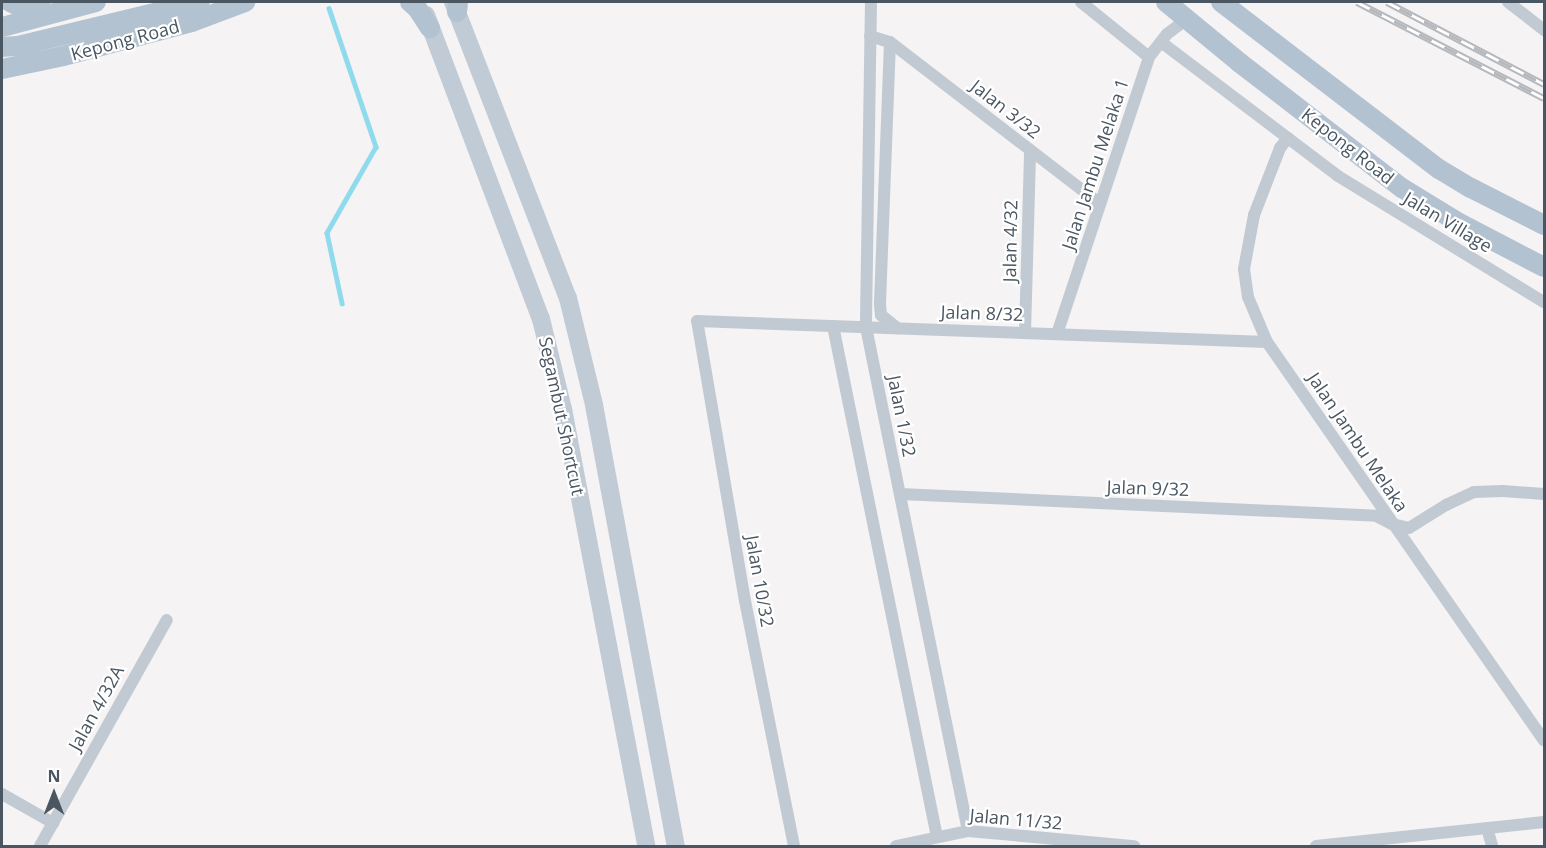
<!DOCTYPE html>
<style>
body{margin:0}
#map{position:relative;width:1546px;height:848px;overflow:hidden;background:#f5f3f3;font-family:"Open Sans",sans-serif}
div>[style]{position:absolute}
.stream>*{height:4.5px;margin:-2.25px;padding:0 2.25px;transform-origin:2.25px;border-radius:2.25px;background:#90daee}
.street>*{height:12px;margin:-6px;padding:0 6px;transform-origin:6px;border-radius:6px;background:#c1cad2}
.secondary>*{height:18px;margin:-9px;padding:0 9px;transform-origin:9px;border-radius:9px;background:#c1cbd6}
.primary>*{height:20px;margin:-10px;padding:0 10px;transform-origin:10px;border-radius:10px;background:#b3c2d1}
.rail>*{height:7px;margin-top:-3.5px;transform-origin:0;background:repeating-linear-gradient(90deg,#fff 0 14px,#b5b8bd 0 28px);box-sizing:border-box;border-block:2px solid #b5b8bd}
span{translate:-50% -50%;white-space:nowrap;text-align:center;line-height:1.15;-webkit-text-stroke:4.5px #fff;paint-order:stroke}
.street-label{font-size:18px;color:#4a5661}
.frame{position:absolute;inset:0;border:3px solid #4a5661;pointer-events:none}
.north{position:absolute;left:24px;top:764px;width:60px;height:60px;-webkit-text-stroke:4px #fff;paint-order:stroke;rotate:0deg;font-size:16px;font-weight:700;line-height:24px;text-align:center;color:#4a5661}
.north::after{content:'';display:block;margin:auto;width:21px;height:27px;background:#4a5661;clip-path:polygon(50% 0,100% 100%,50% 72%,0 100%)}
</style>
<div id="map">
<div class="stream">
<i style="left:329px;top:8px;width:147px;rotate:71.3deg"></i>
<i style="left:376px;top:147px;width:99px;rotate:119.7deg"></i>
<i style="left:327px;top:233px;width:72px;rotate:77.9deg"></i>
</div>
<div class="street">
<i style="left:871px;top:2px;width:325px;rotate:90.9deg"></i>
<i style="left:866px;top:327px;width:514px;rotate:78.56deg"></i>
<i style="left:1081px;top:2px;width:87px;rotate:39deg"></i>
<i style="left:1508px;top:2px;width:46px;rotate:37.9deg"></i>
<i style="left:870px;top:36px;width:21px;rotate:17deg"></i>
<i style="left:890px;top:42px;width:265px;rotate:37.6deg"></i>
<i style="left:890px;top:42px;width:262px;rotate:92.2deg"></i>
<i style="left:880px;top:304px;width:11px;rotate:85deg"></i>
<i style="left:881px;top:315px;width:21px;rotate:39deg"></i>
<i style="left:1161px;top:42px;width:222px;rotate:37.1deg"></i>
<i style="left:1338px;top:176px;width:241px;rotate:31.5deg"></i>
<i style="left:1288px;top:138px;width:13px;rotate:129deg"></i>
<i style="left:1280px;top:148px;width:72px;rotate:111.2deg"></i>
<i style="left:1254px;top:215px;width:55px;rotate:100.5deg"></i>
<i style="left:1244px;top:269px;width:28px;rotate:82deg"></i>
<i style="left:1248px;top:297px;width:49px;rotate:67.1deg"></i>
<i style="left:1267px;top:342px;width:485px;rotate:55.2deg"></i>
<i style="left:833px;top:326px;width:521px;rotate:78.5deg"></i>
<i style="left:1025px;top:333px;width:183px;rotate:-88.4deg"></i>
<i style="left:1057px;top:334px;width:292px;rotate:-71.6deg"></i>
<i style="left:1149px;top:57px;width:29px;rotate:-52deg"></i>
<i style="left:1167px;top:34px;width:25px;rotate:-37deg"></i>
<i style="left:900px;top:494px;width:477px;rotate:2.6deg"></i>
<i style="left:1376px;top:516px;width:18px;rotate:27deg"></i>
<i style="left:1392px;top:524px;width:17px;rotate:13deg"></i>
<i style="left:1409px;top:528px;width:44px;rotate:-31.9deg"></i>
<i style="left:1446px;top:505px;width:31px;rotate:-25deg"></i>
<i style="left:1474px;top:492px;width:29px;rotate:-2deg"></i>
<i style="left:1503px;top:491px;width:41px;rotate:4.2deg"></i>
<i style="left:2px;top:794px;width:59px;rotate:29.6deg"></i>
<i style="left:1487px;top:828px;width:19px;rotate:74deg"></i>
<i style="left:40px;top:846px;width:259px;rotate:-60.7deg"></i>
<i style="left:794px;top:846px;width:250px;rotate:-101.3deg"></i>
<i style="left:745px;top:601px;width:284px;rotate:-99.7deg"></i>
<i style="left:697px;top:321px;width:570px;rotate:2.11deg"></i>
<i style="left:896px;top:846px;width:74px;rotate:-11.8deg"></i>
<i style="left:968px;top:831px;width:167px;rotate:5.2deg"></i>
<i style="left:1316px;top:846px;width:229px;rotate:-6deg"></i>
</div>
<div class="secondary">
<i style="left:453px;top:2px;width:318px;rotate:68.8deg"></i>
<i style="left:568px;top:298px;width:110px;rotate:76.3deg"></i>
<i style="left:594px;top:405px;width:449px;rotate:79.5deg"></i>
<i style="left:426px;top:15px;width:325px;rotate:69.3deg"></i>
<i style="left:541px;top:319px;width:93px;rotate:76.3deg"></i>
<i style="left:563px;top:409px;width:445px;rotate:79.2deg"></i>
</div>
<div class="primary">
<i style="left:10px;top:2px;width:21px;rotate:25deg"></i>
<i style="left:29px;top:11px;width:15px"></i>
<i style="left:410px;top:2px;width:9px;rotate:41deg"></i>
<i style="left:417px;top:8px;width:24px;rotate:57deg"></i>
<i style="left:1166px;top:2px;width:96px;rotate:39.5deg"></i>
<i style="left:1240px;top:63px;width:205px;rotate:37.7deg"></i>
<i style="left:1402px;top:188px;width:69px;rotate:31.4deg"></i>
<i style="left:1461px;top:224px;width:93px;rotate:27.4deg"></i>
<i style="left:1221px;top:2px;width:275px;rotate:37.5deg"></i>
<i style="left:1439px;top:169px;width:37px;rotate:31deg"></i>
<i style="left:1471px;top:188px;width:82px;rotate:26.9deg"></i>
<i style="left:457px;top:12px;width:10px;rotate:-84deg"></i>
<i style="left:2px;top:27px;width:97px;rotate:-14.9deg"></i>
<i style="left:2px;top:47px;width:16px;rotate:-4deg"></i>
<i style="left:18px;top:46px;width:187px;rotate:-13.6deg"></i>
<i style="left:2px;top:69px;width:62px;rotate:-12deg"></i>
<i style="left:63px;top:56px;width:133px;rotate:-14.8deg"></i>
<i style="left:192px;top:22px;width:57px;rotate:-20.7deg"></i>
</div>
<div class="rail">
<i style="left:1357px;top:2px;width:210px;rotate:27.2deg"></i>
<i style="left:1387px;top:2px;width:177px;rotate:27.6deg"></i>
</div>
<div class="street-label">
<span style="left:125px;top:40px;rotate:-15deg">Kepong Road</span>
<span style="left:1006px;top:109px;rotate:38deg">Jalan 3/32</span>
<span style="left:1348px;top:146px;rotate:38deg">Kepong Road</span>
<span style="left:1095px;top:164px;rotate:-72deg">Jalan Jambu Melaka 1</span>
<span style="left:1448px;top:222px;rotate:31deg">Jalan Village</span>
<span style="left:1010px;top:241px;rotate:-89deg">Jalan 4/32</span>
<span style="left:982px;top:313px;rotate:2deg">Jalan 8/32</span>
<span style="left:562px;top:416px;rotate:78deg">Segambut Shortcut</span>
<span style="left:902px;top:416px;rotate:79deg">Jalan 1/32</span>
<span style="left:1358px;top:442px;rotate:56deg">Jalan Jambu Melaka</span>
<span style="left:1148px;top:488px;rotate:2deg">Jalan 9/32</span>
<span style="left:760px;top:581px;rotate:80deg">Jalan 10/32</span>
<span style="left:96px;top:708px;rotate:-61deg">Jalan 4/32A</span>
<span style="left:1016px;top:819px;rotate:5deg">Jalan 11/32</span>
</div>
<div class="frame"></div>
<div class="north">N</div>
</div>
